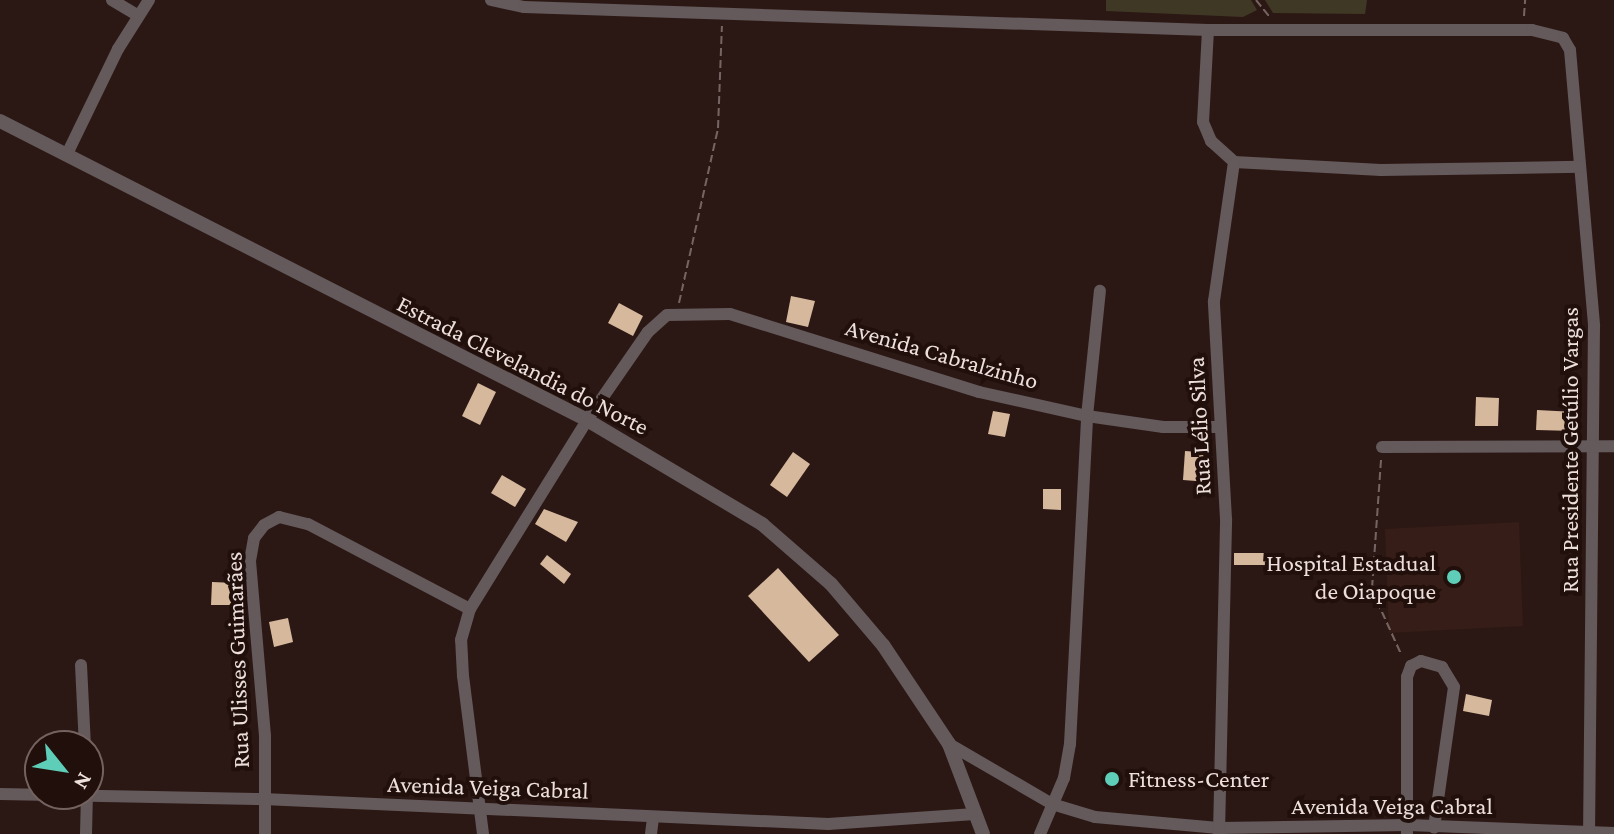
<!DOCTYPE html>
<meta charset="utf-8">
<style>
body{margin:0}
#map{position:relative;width:1614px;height:834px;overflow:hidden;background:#2b1814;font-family:"Crimson Pro",serif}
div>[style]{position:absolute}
.built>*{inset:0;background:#371d17}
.green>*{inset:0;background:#3f3825}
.building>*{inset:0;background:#d6b89d}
.path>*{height:2px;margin-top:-1px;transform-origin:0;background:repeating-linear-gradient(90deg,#756461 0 8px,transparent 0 12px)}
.minor>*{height:12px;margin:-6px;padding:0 6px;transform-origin:6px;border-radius:6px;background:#64595b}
.tertiary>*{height:14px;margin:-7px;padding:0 7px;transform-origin:7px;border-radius:7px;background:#64595b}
.dots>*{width:22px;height:22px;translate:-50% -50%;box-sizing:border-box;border:4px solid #210f0b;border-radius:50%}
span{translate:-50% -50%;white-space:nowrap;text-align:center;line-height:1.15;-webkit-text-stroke:8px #210f0b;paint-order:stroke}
.street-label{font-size:24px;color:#eddfdc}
.poi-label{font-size:24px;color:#eddfdc}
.right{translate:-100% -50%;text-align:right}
.left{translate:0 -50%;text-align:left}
.north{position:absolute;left:24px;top:730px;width:80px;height:80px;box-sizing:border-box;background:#210f0b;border:2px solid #73625f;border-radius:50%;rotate:120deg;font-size:22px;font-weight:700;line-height:32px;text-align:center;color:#eddfdc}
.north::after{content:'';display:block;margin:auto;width:28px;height:36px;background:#5eceb8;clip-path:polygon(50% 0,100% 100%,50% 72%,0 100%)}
</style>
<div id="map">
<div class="built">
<i style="clip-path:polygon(1519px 522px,1523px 626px,1389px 633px,1385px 529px)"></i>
</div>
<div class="green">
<i style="clip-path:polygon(1106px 0,1251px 0,1257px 10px,1243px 17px,1106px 11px)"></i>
<i style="clip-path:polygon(1265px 0,1367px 0,1365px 14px,1273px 13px)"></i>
</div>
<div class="building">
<i style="clip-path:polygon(791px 296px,815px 301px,808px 327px,786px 322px)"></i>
<i style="clip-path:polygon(619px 303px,643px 316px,633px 336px,608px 323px)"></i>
<i style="clip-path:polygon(478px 383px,496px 392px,480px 425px,462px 416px)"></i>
<i style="clip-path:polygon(1476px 397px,1499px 398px,1498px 426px,1475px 426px)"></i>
<i style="clip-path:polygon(1537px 410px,1575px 412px,1574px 431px,1536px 430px)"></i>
<i style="clip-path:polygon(993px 411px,1010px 414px,1005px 437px,988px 434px)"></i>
<i style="clip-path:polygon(1185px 451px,1212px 453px,1209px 482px,1183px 480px)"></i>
<i style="clip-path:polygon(793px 452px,810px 464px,787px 497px,770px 485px)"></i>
<i style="clip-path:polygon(502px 475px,526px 489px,515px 507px,491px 493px)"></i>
<i style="clip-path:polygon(1043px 489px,1061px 489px,1061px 510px,1043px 509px)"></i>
<i style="clip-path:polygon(544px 509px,578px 522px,566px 542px,535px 524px)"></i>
<i style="clip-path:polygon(1234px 553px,1269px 553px,1270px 565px,1234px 565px)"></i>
<i style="clip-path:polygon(547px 555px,571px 574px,564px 584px,540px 564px)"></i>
<i style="clip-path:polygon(778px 568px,839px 635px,809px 662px,748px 596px)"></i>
<i style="clip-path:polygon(212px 582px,236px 583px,235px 605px,211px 605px)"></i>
<i style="clip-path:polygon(288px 618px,293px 642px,274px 647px,269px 622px)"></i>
<i style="clip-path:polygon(1466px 694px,1492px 700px,1489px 716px,1463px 711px)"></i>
</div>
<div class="path">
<i style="left:1256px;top:0;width:21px;rotate:51deg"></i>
<i style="left:1524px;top:16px;width:16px;rotate:-86deg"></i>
<i style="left:679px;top:303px;width:179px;rotate:-77.4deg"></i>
<i style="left:718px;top:128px;width:102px;rotate:-87.8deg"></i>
<i style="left:1381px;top:460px;width:130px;rotate:94deg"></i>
<i style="left:1372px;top:590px;width:70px;rotate:65.6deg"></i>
</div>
<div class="minor">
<i style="left:112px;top:0;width:29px;rotate:31deg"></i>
<i style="left:491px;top:0;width:34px;rotate:12deg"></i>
<i style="left:524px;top:7px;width:684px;rotate:1.93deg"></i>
<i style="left:1208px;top:30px;width:324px"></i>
<i style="left:1532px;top:30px;width:32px;rotate:14deg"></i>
<i style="left:1563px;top:38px;width:14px;rotate:60deg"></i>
<i style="left:1570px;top:50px;width:277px;rotate:85deg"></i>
<i style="left:1594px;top:326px;width:508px;rotate:90.56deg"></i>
<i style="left:1208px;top:30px;width:92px;rotate:93.1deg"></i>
<i style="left:1203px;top:122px;width:21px;rotate:67deg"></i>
<i style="left:1211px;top:141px;width:31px;rotate:42deg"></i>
<i style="left:67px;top:154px;width:117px;rotate:-64.1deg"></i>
<i style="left:118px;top:49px;width:58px;rotate:-57.7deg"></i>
<i style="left:1234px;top:162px;width:147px;rotate:3.1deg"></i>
<i style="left:1381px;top:170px;width:199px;rotate:-0.9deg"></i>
<i style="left:1382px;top:447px;width:232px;rotate:-0.2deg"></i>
<i style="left:81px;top:665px;width:81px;rotate:87.2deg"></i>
<i style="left:949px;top:744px;width:119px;rotate:30.2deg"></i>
<i style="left:1052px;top:804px;width:45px;rotate:16.8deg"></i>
<i style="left:1095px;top:817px;width:124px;rotate:5.1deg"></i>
<i style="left:1219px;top:828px;width:189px;rotate:-0.9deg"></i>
<i style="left:1408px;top:825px;width:206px;rotate:2.2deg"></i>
<i style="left:0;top:794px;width:263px;rotate:1.1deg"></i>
<i style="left:263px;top:799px;width:566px;rotate:2.53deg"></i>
<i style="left:828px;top:824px;width:147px;rotate:-3.9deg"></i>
<i style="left:1219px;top:833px;width:314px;rotate:-88.7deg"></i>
<i style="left:1226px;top:519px;width:218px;rotate:-93.2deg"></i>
<i style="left:1214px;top:301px;width:140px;rotate:-81.8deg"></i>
<i style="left:86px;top:834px;width:40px;rotate:-88.6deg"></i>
<i style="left:265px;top:834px;width:98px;rotate:-90deg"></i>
<i style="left:265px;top:736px;width:176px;rotate:-94.9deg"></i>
<i style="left:250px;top:561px;width:23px;rotate:-80deg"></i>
<i style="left:254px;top:538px;width:16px;rotate:-52deg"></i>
<i style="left:264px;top:525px;width:17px;rotate:-28deg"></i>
<i style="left:279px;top:517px;width:30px;rotate:14deg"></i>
<i style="left:308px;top:524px;width:183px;rotate:27.7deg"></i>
<i style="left:483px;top:834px;width:159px;rotate:-97.2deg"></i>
<i style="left:463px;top:676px;width:36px;rotate:-93deg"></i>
<i style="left:461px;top:640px;width:32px;rotate:-74deg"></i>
<i style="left:470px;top:609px;width:222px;rotate:-58.2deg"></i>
<i style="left:587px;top:420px;width:107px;rotate:-55.3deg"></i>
<i style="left:648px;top:332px;width:25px;rotate:-42deg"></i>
<i style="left:667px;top:315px;width:63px;rotate:-0.9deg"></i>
<i style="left:730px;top:314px;width:261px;rotate:17.4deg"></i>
<i style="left:979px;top:392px;width:111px;rotate:12.5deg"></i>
<i style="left:1087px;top:416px;width:77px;rotate:8.2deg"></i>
<i style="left:1163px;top:427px;width:55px"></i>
<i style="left:651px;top:834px;width:17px;rotate:-83deg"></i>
<i style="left:1040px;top:834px;width:61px;rotate:-66.8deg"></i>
<i style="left:1064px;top:778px;width:35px;rotate:-80deg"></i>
<i style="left:1070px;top:744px;width:328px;rotate:-87deg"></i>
<i style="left:1087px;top:416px;width:126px;rotate:-84.1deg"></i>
<i style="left:1407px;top:834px;width:157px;rotate:-90deg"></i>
<i style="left:1407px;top:677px;width:12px;rotate:-70deg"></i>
<i style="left:1411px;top:666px;width:11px;rotate:-27deg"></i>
<i style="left:1421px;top:661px;width:22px;rotate:16deg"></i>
<i style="left:1442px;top:667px;width:23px;rotate:59deg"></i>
<i style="left:1454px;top:687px;width:142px;rotate:98.1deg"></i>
</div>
<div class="tertiary">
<i style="left:0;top:121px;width:659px;rotate:26.99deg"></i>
<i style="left:587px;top:420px;width:204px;rotate:30.7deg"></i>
<i style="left:762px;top:524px;width:91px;rotate:41deg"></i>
<i style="left:831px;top:584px;width:80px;rotate:49.6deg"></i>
<i style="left:883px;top:645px;width:119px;rotate:56.3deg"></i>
<i style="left:949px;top:744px;width:96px;rotate:69.3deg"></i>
</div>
<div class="dots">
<i style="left:1454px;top:577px;background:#5eceb8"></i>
<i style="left:1112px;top:779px;background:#5eceb8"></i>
</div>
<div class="street-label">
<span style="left:942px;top:354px;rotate:16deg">Avenida Cabralzinho</span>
<span style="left:523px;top:365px;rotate:27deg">Estrada Clevelandia do Norte</span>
<span style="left:1199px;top:426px;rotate:-93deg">Rua Lélio Silva</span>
<span style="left:1570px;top:450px;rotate:-90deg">Rua Presidente Getúlio Vargas</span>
<span style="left:237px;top:660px;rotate:-92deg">Rua Ulisses Guimarães</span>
<span style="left:488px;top:787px;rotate:2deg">Avenida Veiga Cabral</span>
<span style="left:1392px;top:806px">Avenida Veiga Cabral</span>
</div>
<div class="poi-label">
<span class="right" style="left:1436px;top:577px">Hospital Estadual<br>de Oiapoque</span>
<span class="left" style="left:1128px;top:779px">Fitness-Center</span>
</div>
<div class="north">N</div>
</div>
